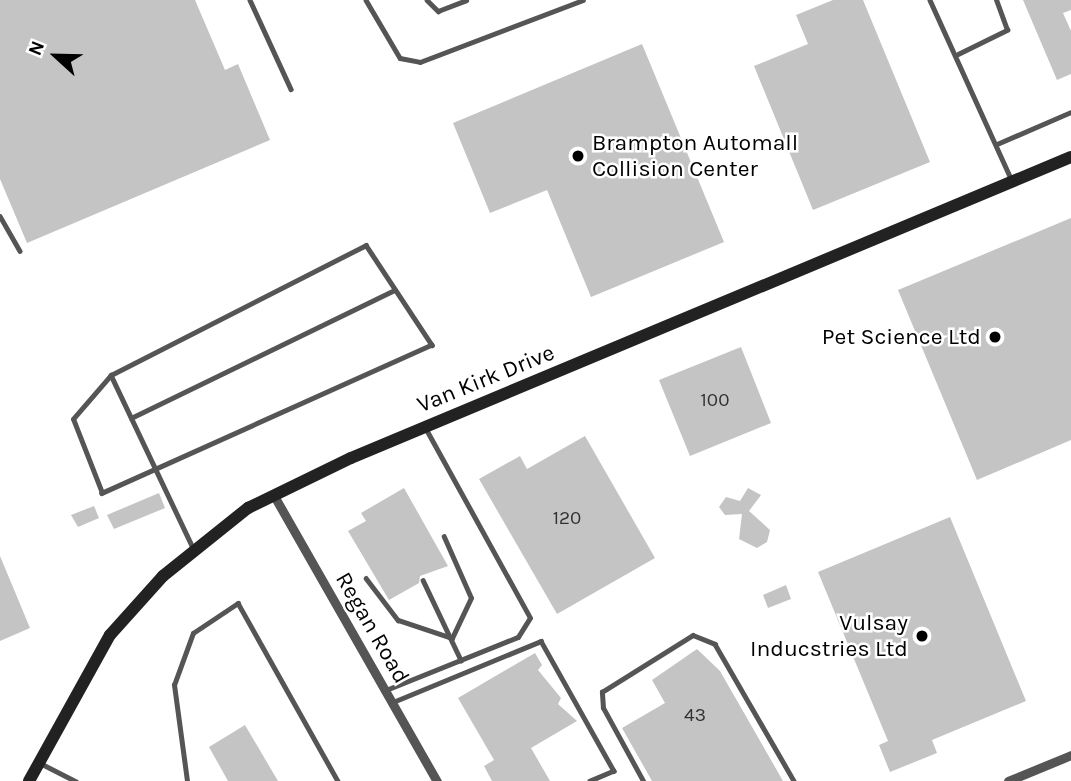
<!DOCTYPE html>
<style>
body{margin:0}
#map{position:relative;width:1071px;height:781px;overflow:hidden;background:#fff;font-family:Karla,sans-serif}
div>[style]{position:absolute}
.building>*{inset:0;background:#c4c4c4}
.lane>*{height:4.5px;margin:-2.25px;padding:0 2.25px;transform-origin:2.25px;border-radius:2.25px;background:#555}
.street>*{height:9px;margin:-4.5px;padding:0 4.5px;transform-origin:4.5px;border-radius:4.5px;background:#555}
.secondary>*{height:12px;margin:-6px;padding:0 6px;transform-origin:6px;border-radius:6px;background:#222}
.dots>*{width:19px;height:19px;translate:-50% -50%;box-sizing:border-box;border:4px solid #fff;border-radius:50%}
span{translate:-50% -50%;white-space:nowrap;text-align:center;line-height:1.15;-webkit-text-stroke:5px #fff;paint-order:stroke}
.number-label{font-size:19px;color:#313131}
.number-label span{-webkit-text-stroke-width:0}
.poi-label{font-size:23px;color:#000}
.left{translate:0 -50%;text-align:left}
.right{translate:-100% -50%;text-align:right}
.street-label{font-size:23px;color:#000}
.north{position:absolute;left:21px;top:21px;width:70px;height:70px;-webkit-text-stroke:5px #fff;paint-order:stroke;rotate:292deg;font-size:19px;font-weight:700;line-height:28px;text-align:center;color:#000}
.north::after{content:'';display:block;margin:auto;width:24px;height:32px;background:#000;clip-path:polygon(50% 0,100% 100%,50% 72%,0 100%)}
</style>
<div id="map">
<div class="building">
<i style="clip-path:polygon(0 0,195px 0,225px 70px,238px 64px,270px 140px,27px 243px,0 179px)"></i>
<i style="clip-path:polygon(833px 0,863px 0,930px 162px,813px 210px,754px 66px,808px 44px,796px 15px)"></i>
<i style="clip-path:polygon(1023px 0,1071px 0,1071px 10px,1063px 13px,1071px 31px,1071px 74px,1057px 80px)"></i>
<i style="clip-path:polygon(642px 44px,724px 242px,591px 297px,547px 190px,490px 213px,453px 123px)"></i>
<i style="clip-path:polygon(1071px 218px,1071px 440px,977px 480px,898px 290px)"></i>
<i style="clip-path:polygon(741px 347px,771px 423px,690px 456px,659px 380px)"></i>
<i style="clip-path:polygon(585px 436px,655px 558px,557px 614px,479px 479px,520px 456px,527px 469px)"></i>
<i style="clip-path:polygon(404px 488px,448px 566px,420px 576px,419px 583px,389px 600px,348px 531px,366px 521px,361px 513px)"></i>
<i style="clip-path:polygon(748px 488px,761px 495px,749px 511px,770px 530px,767px 542px,757px 548px,739px 539px,742px 514px,725px 515px,719px 507px,726px 497px,740px 501px)"></i>
<i style="clip-path:polygon(159px 493px,165px 508px,114px 529px,107px 515px)"></i>
<i style="clip-path:polygon(94px 506px,99px 518px,78px 527px,71px 515px)"></i>
<i style="clip-path:polygon(950px 517px,1026px 701px,932px 740px,937px 753px,890px 772px,879px 745px,888px 741px,818px 572px)"></i>
<i style="clip-path:polygon(0 556px,30px 628px,0 641px)"></i>
<i style="clip-path:polygon(786px 585px,791px 599px,768px 608px,763px 595px)"></i>
<i style="clip-path:polygon(697px 649px,720px 671px,783px 781px,652px 781px,622px 728px,665px 703px,652px 680px)"></i>
<i style="clip-path:polygon(535px 653px,542px 665px,538px 670px,561px 698px,558px 704px,577px 721px,531px 748px,550px 781px,492px 781px,484px 766px,494px 760px,458px 698px)"></i>
<i style="clip-path:polygon(245px 725px,278px 781px,228px 781px,209px 747px)"></i>
</div>
<div class="lane">
<i style="left:250px;top:0;width:98px;rotate:65.3deg"></i>
<i style="left:366px;top:0;width:67px;rotate:59.6deg"></i>
<i style="left:400px;top:58px;width:20px;rotate:11deg"></i>
<i style="left:420px;top:62px;width:174px;rotate:-20.8deg"></i>
<i style="left:427px;top:0;width:16px;rotate:45deg"></i>
<i style="left:438px;top:11px;width:30px;rotate:-21deg"></i>
<i style="left:930px;top:0;width:199px;rotate:65.6deg"></i>
<i style="left:958px;top:54px;width:55px;rotate:-26.1deg"></i>
<i style="left:1007px;top:30px;width:32px;rotate:-110deg"></i>
<i style="left:997px;top:144px;width:81px;rotate:-23.4deg"></i>
<i style="left:0;top:216px;width:40px;rotate:60.3deg"></i>
<i style="left:366px;top:245px;width:120px;rotate:56.6deg"></i>
<i style="left:432px;top:345px;width:362px;rotate:155.8deg"></i>
<i style="left:102px;top:493px;width:79px;rotate:-111.4deg"></i>
<i style="left:73px;top:419px;width:58px;rotate:-49.2deg"></i>
<i style="left:111px;top:375px;width:286px;rotate:-27deg"></i>
<i style="left:111px;top:375px;width:191px;rotate:64.6deg"></i>
<i style="left:131px;top:418px;width:293px;rotate:-25.9deg"></i>
<i style="left:366px;top:578px;width:53px;rotate:52.7deg"></i>
<i style="left:398px;top:620px;width:57px;rotate:18.4deg"></i>
<i style="left:452px;top:638px;width:44px;rotate:-64.6deg"></i>
<i style="left:471px;top:598px;width:67px;rotate:-113.9deg"></i>
<i style="left:423px;top:580px;width:89px;rotate:64.6deg"></i>
<i style="left:386px;top:690px;width:142px;rotate:-21.9deg"></i>
<i style="left:518px;top:637px;width:22px;rotate:-58deg"></i>
<i style="left:530px;top:618px;width:217px;rotate:-118.9deg"></i>
<i style="left:393px;top:702px;width:160px;rotate:-22.4deg"></i>
<i style="left:541px;top:641px;width:149px;rotate:60.7deg"></i>
<i style="left:614px;top:771px;width:26px;rotate:157deg"></i>
<i style="left:42px;top:764px;width:38px;rotate:27deg"></i>
<i style="left:187px;top:781px;width:97px;rotate:-97.7deg"></i>
<i style="left:174px;top:685px;width:55px;rotate:-69.9deg"></i>
<i style="left:193px;top:633px;width:54px;rotate:-33.7deg"></i>
<i style="left:238px;top:603px;width:204px;rotate:60.7deg"></i>
<i style="left:643px;top:781px;width:83px;rotate:-118.7deg"></i>
<i style="left:603px;top:708px;width:16px;rotate:-94deg"></i>
<i style="left:602px;top:692px;width:107px;rotate:-32.1deg"></i>
<i style="left:693px;top:635px;width:24px;rotate:22deg"></i>
<i style="left:715px;top:644px;width:158px;rotate:60deg"></i>
</div>
<div class="street">
<i style="left:273px;top:494px;width:331px;rotate:60.3deg"></i>
<i style="left:1008px;top:781px;width:68px;rotate:-22.4deg"></i>
</div>
<div class="secondary">
<i style="left:29px;top:781px;width:167px;rotate:-61deg"></i>
<i style="left:110px;top:635px;width:79px;rotate:-48.1deg"></i>
<i style="left:163px;top:576px;width:109px;rotate:-38.7deg"></i>
<i style="left:248px;top:508px;width:114px;rotate:-25.9deg"></i>
<i style="left:351px;top:458px;width:780px;rotate:-22.69deg"></i>
</div>
<div class="dots">
<i style="left:578px;top:156px;background:#000"></i>
<i style="left:995px;top:337px;background:#000"></i>
<i style="left:922px;top:636px;background:#000"></i>
</div>
<div class="number-label">
<span style="left:715px;top:401px">100</span>
<span style="left:567px;top:519px">120</span>
<span style="left:695px;top:716px">43</span>
</div>
<div class="poi-label">
<span class="left" style="left:592px;top:156px">Brampton Automall<br>Collision Center</span>
<span class="right" style="left:981px;top:337px">Pet Science Ltd</span>
<span class="right" style="left:908px;top:636px">Vulsay<br>Inducstries Ltd</span>
</div>
<div class="street-label">
<span style="left:486px;top:379px;rotate:-22deg">Van Kirk Drive</span>
<span style="left:372px;top:628px;rotate:60deg">Regan Road</span>
</div>
<div class="north">N</div>
</div>
